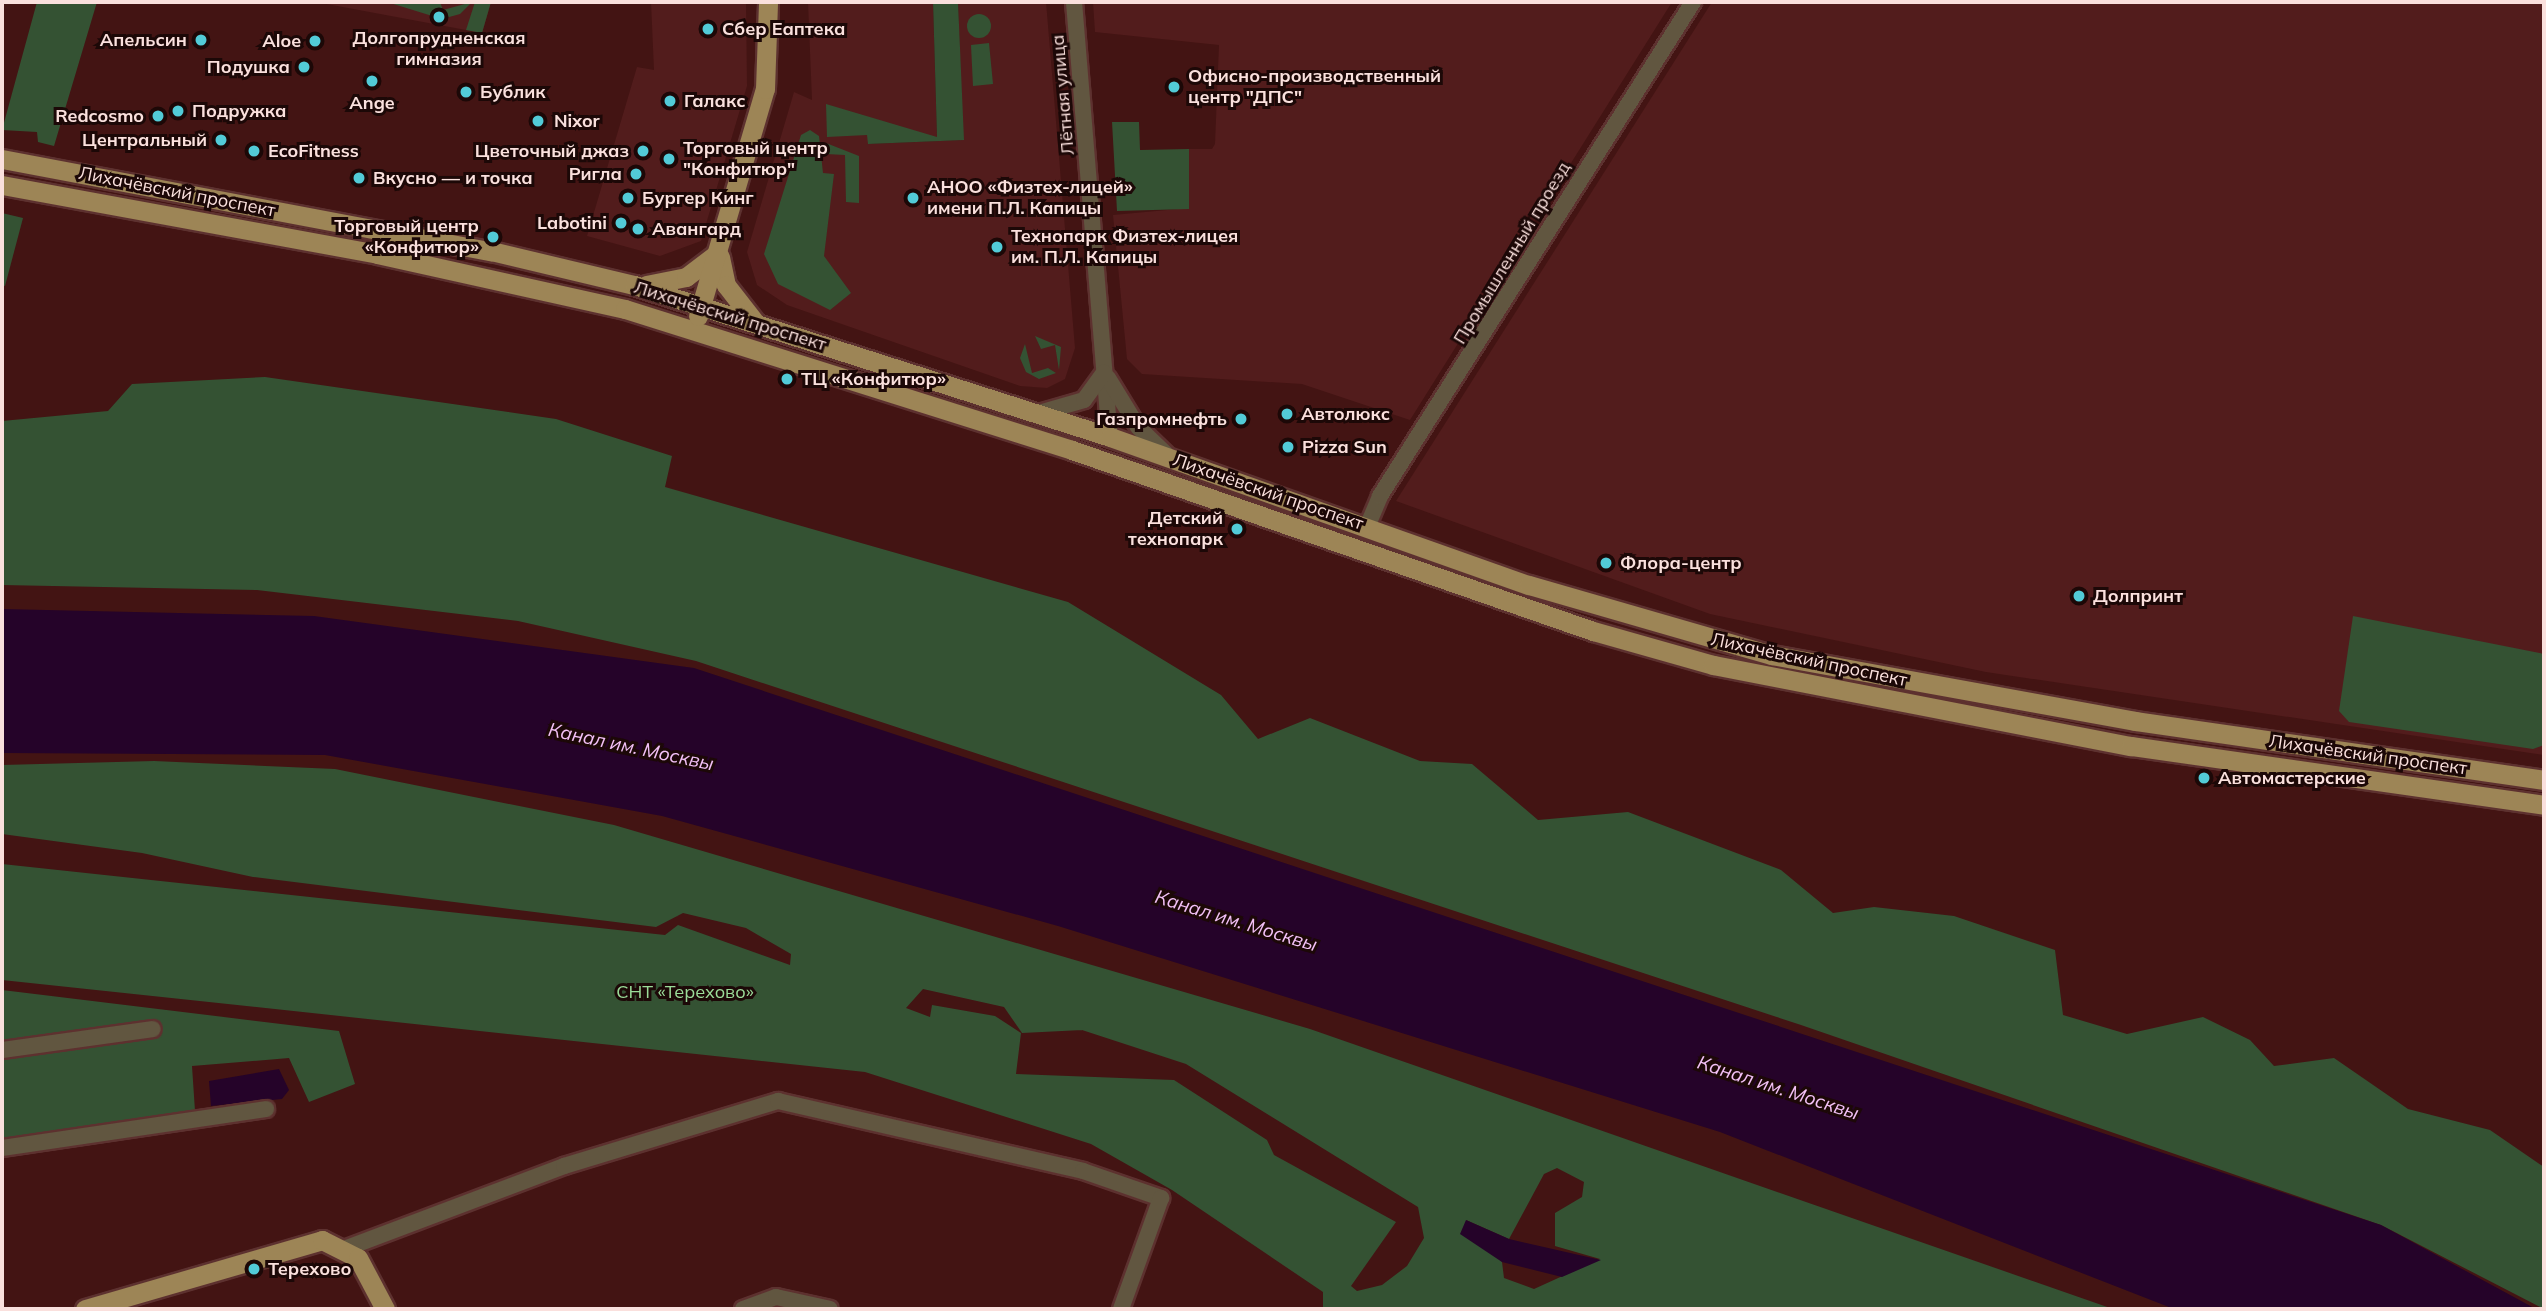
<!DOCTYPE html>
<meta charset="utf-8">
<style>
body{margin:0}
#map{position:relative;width:2546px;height:1311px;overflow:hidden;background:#431413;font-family:Mulish,sans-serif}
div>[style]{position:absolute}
.built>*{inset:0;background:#521c1c}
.green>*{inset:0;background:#345233}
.round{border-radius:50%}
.water>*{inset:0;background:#250329}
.roads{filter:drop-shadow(2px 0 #5d312f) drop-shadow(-2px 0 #5d312f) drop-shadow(0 2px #5d312f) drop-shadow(0 -2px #5d312f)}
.minor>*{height:16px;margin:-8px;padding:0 8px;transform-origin:8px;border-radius:8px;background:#615640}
.major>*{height:19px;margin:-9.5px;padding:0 9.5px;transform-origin:9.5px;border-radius:9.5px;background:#9d8556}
.dots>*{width:19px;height:19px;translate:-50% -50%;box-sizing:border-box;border:4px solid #1c0807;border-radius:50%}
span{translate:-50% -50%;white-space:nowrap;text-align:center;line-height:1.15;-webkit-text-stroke:6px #1c0807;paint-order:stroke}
.poi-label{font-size:18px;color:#fae0dd;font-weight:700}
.left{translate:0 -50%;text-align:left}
.right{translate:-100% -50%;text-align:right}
.street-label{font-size:18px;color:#fae0dd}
.park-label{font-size:18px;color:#9bdc99}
.water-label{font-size:19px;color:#f3c1f7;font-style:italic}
.frame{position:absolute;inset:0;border:4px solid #fae0dd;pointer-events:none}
</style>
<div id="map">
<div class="built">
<i style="clip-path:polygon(316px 2px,491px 2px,482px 33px)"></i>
<i style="clip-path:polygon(651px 2px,746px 2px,747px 86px,701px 241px,660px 256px,587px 236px,637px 67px,654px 70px)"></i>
<i style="clip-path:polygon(808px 2px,933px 2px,937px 137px,868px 135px,868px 144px,963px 140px,958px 2px,1046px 2px,1075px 348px,1065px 379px,1047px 388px,1020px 386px,787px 305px,757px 285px,747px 252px,794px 92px,812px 100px)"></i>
<i style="clip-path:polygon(1093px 2px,1672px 2px,1410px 420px,1302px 384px,1142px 374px,1127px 359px,1113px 215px,1189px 208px,1189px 149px,1212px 149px,1215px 144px,1219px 45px,1095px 32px)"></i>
<i style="clip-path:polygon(1712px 2px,2544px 2px,2544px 755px,1986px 672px,1710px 614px,1396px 501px)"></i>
</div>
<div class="green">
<i style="clip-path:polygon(37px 2px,97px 2px,54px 146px,38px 142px,37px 132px,2px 130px)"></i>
<i style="clip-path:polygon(387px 2px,440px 2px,443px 10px,472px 2px,460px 14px,442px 19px)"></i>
<i style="clip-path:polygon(475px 2px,491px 2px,482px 33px,466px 30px)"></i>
<i style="clip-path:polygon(933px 2px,958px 2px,964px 140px,868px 144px,867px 135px,827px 137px,826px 104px,937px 137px)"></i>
<i class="round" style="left:967px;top:14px;width:24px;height:24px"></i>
<i style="clip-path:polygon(989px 43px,993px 84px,973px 86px,971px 45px)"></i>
<i style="clip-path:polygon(1112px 122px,1139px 122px,1140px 150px,1189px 149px,1189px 209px,1117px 211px)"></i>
<i style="clip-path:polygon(810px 130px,819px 136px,823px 173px,834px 174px,824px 256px,851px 293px,830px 310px,778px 284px,764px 254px,801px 135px)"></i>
<i style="clip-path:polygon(826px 143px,859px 156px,859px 203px,846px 202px,845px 155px,826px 154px)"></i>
<i style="clip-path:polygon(2px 213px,23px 218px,5px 286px,2px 285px)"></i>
<i style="clip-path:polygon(1035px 336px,1061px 347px,1059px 370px,1055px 345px,1041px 349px)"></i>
<i style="clip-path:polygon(1025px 344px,1032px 373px,1048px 368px,1056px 373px,1039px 379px,1026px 372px,1020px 358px)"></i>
<i style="clip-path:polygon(265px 377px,556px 419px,672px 456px,665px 487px,1068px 602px,1221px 695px,1258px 739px,1310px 718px,1420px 761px,1472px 764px,1538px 820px,1628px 812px,1781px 870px,1833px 913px,1874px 907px,1954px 916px,2055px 950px,2063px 1015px,2127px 1034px,2203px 1017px,2250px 1040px,2274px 1066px,2334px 1058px,2408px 1109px,2490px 1130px,2544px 1167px,2544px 1309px,2381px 1225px,1801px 1025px,696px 661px,518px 621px,257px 590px,2px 585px,2px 421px,108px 411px,132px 384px)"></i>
<i style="clip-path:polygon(2353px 616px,2544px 654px,2544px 745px,2533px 749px,2349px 722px,2339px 711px)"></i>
<i style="clip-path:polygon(evenodd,154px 761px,335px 769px,614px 825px,1310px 1029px,2113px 1309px,1323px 1309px,1323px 1292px,1172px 1190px,1091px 1144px,865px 1072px,2px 980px,2px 864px,665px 935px,678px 925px,790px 965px,791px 954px,746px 928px,683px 913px,656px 927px,253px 877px,142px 853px,2px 834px,2px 765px,154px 761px,923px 989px,1004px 1007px,1022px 1033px,1082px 1030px,1186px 1064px,1418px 1207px,1424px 1238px,1407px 1266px,1382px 1285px,1357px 1291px,1351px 1286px,1396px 1222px,1274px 1155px,1267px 1140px,1174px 1080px,1016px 1074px,1021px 1033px,995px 1016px,932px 1005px,930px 1017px,906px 1008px,923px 989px,154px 761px,1557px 1168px,1584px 1182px,1582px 1197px,1555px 1213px,1555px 1246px,1600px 1259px,1534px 1289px,1504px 1278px,1502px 1262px,1466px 1220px,1509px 1239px,1544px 1174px,1557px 1168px)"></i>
<i style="clip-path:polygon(2px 990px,339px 1031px,355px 1084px,309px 1102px,289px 1058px,192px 1066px,195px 1111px,2px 1143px,2px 1054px,162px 1032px,159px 1023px,2px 1046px)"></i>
</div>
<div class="water">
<i style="clip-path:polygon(2px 609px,314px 616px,694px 668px,2381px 1225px,2536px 1309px,2174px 1309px,1720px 1132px,1058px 926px,662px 816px,325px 755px,2px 753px)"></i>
<i style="clip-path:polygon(279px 1069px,289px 1090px,282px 1099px,211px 1106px,209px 1081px)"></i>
<i style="clip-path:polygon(1466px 1220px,1509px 1239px,1601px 1260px,1562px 1277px,1502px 1262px,1460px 1234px)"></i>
</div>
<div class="roads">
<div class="minor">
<i style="left:1074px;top:2px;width:436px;rotate:85.3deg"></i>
<i style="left:1108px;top:378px;width:57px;rotate:58.5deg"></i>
<i style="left:1138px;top:427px;width:39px;rotate:44deg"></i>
<i style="left:1039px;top:413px;width:47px;rotate:-16.1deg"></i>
<i style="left:1084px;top:400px;width:34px;rotate:-54deg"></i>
<i style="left:1367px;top:527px;width:34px;rotate:-67deg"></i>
<i style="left:1380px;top:496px;width:585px;rotate:-57.64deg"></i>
<i style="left:2px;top:1050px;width:152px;rotate:-7.9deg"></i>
<i style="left:2px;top:1148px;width:267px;rotate:-8.4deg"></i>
<i style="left:347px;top:1248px;width:232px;rotate:-20.7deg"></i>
<i style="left:564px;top:1166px;width:224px;rotate:-16.9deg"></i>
<i style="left:778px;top:1101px;width:313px;rotate:12.9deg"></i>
<i style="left:1083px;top:1171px;width:83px;rotate:19.1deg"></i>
<i style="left:1161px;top:1198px;width:118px;rotate:109.8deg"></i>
<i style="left:743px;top:1309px;width:35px;rotate:-20deg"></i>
<i style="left:776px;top:1297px;width:55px;rotate:12.5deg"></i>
</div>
<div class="major">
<i style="left:2px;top:159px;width:498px;rotate:10.7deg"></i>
<i style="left:491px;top:251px;width:147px;rotate:13.4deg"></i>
<i style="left:634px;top:285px;width:500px;rotate:17.7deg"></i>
<i style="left:1110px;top:437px;width:444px;rotate:19.5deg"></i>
<i style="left:1529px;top:585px;width:253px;rotate:16.1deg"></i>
<i style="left:1772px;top:655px;width:369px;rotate:10.3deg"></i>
<i style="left:2135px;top:721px;width:413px;rotate:8.2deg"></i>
<i style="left:2px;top:185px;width:381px;rotate:10.4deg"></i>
<i style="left:377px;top:254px;width:254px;rotate:12.5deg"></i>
<i style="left:625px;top:309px;width:469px;rotate:17.5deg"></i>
<i style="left:1072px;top:450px;width:552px;rotate:19.16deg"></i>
<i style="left:1593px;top:631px;width:125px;rotate:15.8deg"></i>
<i style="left:1713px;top:665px;width:426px;rotate:11deg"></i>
<i style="left:2131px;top:746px;width:417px;rotate:8.1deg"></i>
<i style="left:720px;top:257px;width:29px;rotate:78deg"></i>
<i style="left:726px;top:285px;width:46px;rotate:52.1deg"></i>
<i style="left:646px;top:285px;width:41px;rotate:-11.3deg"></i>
<i style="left:686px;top:277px;width:40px;rotate:-37deg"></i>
<i style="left:698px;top:316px;width:237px;rotate:-73.6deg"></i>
<i style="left:765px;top:89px;width:87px;rotate:-88deg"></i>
<i style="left:85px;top:1309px;width:247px;rotate:-16.2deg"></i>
<i style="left:322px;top:1240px;width:40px;rotate:26.6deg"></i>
<i style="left:358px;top:1258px;width:58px;rotate:62.1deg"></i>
</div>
</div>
<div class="dots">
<i style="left:439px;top:17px;background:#52cbd7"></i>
<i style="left:708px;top:29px;background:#52cbd7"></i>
<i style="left:201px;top:40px;background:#52cbd7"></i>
<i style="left:315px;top:41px;background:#52cbd7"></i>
<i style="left:304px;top:67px;background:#52cbd7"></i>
<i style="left:372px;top:81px;background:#52cbd7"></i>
<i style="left:1174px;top:87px;background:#52cbd7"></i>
<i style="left:466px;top:92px;background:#52cbd7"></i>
<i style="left:670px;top:101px;background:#52cbd7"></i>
<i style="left:178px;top:111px;background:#52cbd7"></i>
<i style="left:158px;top:116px;background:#52cbd7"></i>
<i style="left:538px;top:121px;background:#52cbd7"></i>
<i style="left:221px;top:140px;background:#52cbd7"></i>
<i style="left:254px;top:151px;background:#52cbd7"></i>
<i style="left:643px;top:151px;background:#52cbd7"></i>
<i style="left:669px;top:159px;background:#52cbd7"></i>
<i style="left:636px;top:174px;background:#52cbd7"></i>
<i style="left:359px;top:178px;background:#52cbd7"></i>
<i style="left:628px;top:198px;background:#52cbd7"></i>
<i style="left:913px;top:198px;background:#52cbd7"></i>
<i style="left:621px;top:223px;background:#52cbd7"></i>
<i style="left:638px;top:229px;background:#52cbd7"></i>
<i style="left:493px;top:237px;background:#52cbd7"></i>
<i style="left:997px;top:247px;background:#52cbd7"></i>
<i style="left:787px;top:379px;background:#52cbd7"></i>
<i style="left:1287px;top:414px;background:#52cbd7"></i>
<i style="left:1241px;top:419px;background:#52cbd7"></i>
<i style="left:1288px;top:447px;background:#52cbd7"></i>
<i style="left:1237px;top:529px;background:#52cbd7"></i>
<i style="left:1606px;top:563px;background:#52cbd7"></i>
<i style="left:2079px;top:596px;background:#52cbd7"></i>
<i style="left:2204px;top:778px;background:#52cbd7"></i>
<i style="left:254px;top:1269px;background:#52cbd7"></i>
</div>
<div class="poi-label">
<span class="left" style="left:722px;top:29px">Сбер Еаптека</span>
<span style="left:439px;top:49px">Долгопрудненская<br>гимназия</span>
<span class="right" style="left:187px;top:40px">Апельсин</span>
<span class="right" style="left:301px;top:41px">Aloe</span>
<span class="right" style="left:290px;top:67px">Подушка</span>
<span class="left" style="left:1188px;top:87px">Офисно-производственный<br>центр "ДПС"</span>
<span class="left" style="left:480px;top:92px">Бублик</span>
<span class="left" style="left:684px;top:101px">Галакс</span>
<span style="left:372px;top:103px">Ange</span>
<span class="left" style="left:192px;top:111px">Подружка</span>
<span class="right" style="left:144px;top:116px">Redcosmo</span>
<span class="left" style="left:554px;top:121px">Nixor</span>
<span class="right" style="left:207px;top:140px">Центральный</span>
<span class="left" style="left:683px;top:159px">Торговый центр<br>"Конфитюр"</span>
<span class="left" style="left:268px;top:151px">EcoFitness</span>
<span class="right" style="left:629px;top:151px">Цветочный джаз</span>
<span class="right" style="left:622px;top:174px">Ригла</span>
<span class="left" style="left:373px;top:178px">Вкусно — и точка</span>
<span class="left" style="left:927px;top:198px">АНОО «Физтех-лицей»<br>имени П.Л. Капицы</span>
<span class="left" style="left:642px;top:198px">Бургер Кинг</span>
<span class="right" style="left:607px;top:223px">Labotini</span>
<span class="right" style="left:479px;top:237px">Торговый центр<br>«Конфитюр»</span>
<span class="left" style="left:652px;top:229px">Авангард</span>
<span class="left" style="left:1011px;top:247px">Технопарк Физтех-лицея<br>им. П.Л. Капицы</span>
<span class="left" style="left:801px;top:379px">ТЦ «Конфитюр»</span>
<span class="left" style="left:1301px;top:414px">Автолюкс</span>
<span class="right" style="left:1227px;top:419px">Газпромнефть</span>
<span class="left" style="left:1302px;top:447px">Pizza Sun</span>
<span class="right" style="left:1223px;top:529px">Детский<br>технопарк</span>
<span class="left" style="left:1620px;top:563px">Флора-центр</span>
<span class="left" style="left:2093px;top:596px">Долпринт</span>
<span class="left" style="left:2218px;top:778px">Автомастерские</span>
<span class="left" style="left:268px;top:1269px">Терехово</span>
</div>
<div class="street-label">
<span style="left:1063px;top:95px;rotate:-95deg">Лётная улица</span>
<span style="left:177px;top:192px;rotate:11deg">Лихачёвский проспект</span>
<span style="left:1512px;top:253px;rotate:-59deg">Промышленный проезд</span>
<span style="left:730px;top:316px;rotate:17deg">Лихачёвский проспект</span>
<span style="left:1268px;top:492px;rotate:19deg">Лихачёвский проспект</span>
<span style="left:1809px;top:660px;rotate:12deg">Лихачёвский проспект</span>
<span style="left:2368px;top:755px;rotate:8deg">Лихачёвский проспект</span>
</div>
<div class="park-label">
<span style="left:685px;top:992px">СНТ «Терехово»</span>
</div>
<div class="water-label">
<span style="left:631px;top:747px;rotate:12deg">Канал им. Москвы</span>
<span style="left:1236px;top:921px;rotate:17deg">Канал им. Москвы</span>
<span style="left:1778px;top:1088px;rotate:18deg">Канал им. Москвы</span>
</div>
<div class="frame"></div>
</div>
